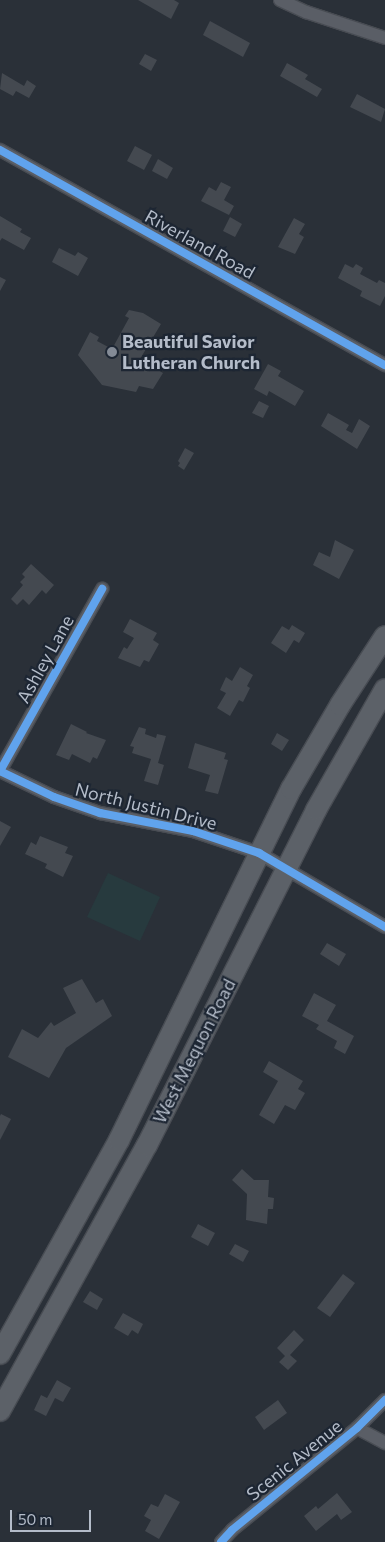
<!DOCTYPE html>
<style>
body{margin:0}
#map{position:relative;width:385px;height:1542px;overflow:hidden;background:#2a3038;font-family:Commissioner,sans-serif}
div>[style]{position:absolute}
.green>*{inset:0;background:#273a3e}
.building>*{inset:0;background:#444950}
.roads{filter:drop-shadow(1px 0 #484c53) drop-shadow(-1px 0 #484c53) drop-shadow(0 1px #484c53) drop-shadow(0 -1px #484c53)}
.street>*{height:12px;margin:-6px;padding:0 6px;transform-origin:6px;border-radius:6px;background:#5a5e66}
.primary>*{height:20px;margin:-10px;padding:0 10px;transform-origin:10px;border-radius:10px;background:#5c6168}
.cycleway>*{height:8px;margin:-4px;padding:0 4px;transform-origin:4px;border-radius:4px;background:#60a3ed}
.dots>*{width:14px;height:14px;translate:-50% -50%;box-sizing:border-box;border:2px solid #1d2633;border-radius:50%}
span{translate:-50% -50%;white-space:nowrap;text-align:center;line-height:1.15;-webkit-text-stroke:4.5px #1d2633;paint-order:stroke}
.street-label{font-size:18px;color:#b4bcc9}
.poi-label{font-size:18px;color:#b4bcc9;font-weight:700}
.left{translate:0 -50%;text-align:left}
.scale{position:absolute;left:10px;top:1510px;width:81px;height:22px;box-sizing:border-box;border:2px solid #b4bcc9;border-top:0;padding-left:6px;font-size:15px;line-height:18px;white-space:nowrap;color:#b4bcc9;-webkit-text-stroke:4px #1d2633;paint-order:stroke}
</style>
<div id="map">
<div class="green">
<i style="clip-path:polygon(108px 873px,160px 897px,140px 941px,87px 917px)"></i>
</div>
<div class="building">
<i style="clip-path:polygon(138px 0,174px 0,179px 3px,171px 19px)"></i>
<i style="clip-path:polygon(210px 21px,250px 43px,243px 57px,203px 35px)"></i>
<i style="clip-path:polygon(145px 54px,157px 60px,151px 71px,139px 64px)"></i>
<i style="clip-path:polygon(287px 63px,308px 75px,305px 79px,322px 89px,317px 97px,280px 76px)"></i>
<i style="clip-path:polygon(2px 73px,24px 86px,27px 80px,36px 86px,29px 98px,16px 91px,13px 96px,0 89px)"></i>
<i style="clip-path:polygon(357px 94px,385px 109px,381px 122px,350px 107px)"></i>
<i style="clip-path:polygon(135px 146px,152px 155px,144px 170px,127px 161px)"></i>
<i style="clip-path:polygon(158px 159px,173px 168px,167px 179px,152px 171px)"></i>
<i style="clip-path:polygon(221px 182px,231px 187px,224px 200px,234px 206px,229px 215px,201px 201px,209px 187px,216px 191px)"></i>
<i style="clip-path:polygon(0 216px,22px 229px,20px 232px,31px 238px,24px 250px,2px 238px,0 241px)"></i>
<i style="clip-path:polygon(230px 217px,242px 224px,235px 237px,223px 231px)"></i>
<i style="clip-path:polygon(294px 218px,305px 224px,299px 234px,304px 237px,295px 254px,278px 247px)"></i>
<i style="clip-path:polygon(59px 248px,75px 256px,78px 252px,88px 258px,78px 276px,52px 262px)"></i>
<i style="clip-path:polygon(345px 264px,353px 268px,356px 264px,363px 268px,360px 274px,377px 283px,379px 280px,385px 283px,385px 296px,380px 306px,360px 296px,362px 291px,338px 278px)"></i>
<i style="clip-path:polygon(0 277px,6px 280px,0 291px)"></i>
<i style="clip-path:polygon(129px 310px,143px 313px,161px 324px,140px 359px,163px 373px,153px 389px,139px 386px,136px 392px,102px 385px,78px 355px,90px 332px,99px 337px,97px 341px,112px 349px,129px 318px,125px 316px)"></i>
<i style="clip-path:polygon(268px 364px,281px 371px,278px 376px,304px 391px,295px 406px,269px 391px,267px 396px,254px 389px)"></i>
<i style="clip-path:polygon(259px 401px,269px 406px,263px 418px,252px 413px)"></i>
<i style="clip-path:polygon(328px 413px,349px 425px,346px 430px,352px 433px,359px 419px,370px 426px,357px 449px,321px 426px)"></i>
<i style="clip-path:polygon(185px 448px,194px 453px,184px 470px,178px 466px,180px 463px,178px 461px)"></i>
<i style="clip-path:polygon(335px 540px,354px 550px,339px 579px,313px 565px,319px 552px,330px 557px)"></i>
<i style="clip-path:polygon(31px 564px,54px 585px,46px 594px,42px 590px,29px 605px,23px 599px,17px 605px,11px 599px,23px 585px,20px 582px,25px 577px,22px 574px)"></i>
<i style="clip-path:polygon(130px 619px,157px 633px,153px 640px,159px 644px,149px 662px,144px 660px,140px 667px,118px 658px,124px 647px,127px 649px,134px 638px,123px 632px)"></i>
<i style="clip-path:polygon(292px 625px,305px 633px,299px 643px,294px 640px,286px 653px,271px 643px,282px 626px,289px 630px)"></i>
<i style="clip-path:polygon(240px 667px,253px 675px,247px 686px,250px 688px,243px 702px,239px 700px,230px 716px,217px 708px,226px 693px,220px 690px,226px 677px,232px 681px)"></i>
<i style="clip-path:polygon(71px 724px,87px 732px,86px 733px,106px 740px,97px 759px,93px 757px,90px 763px,72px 754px,69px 760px,56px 755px)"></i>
<i style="clip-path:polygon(139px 727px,146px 729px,145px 734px,156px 738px,157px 734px,166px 736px,158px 763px,164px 765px,158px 785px,144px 781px,151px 759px,132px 753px,134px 747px,130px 746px)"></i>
<i style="clip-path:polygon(277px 733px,289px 740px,282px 751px,271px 744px)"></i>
<i style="clip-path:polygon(195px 743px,226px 753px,224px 759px,228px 760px,218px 794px,205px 791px,210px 775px,188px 768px)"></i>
<i style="clip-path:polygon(0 821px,11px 827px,0 846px)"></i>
<i style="clip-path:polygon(40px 836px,68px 847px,65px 853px,73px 856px,63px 877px,45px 868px,47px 864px,25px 854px,31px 842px,36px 845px)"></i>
<i style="clip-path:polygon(327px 943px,346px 954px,339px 966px,320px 954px)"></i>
<i style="clip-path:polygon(82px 979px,96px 1003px,103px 999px,112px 1016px,66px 1048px,49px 1078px,8px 1057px,22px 1029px,38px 1038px,51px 1022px,54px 1026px,76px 1013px,63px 988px)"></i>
<i style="clip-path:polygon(314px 993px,336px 1005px,327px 1021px,354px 1036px,345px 1054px,334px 1048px,337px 1041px,316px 1029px,319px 1025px,302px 1016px)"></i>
<i style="clip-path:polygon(269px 1061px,303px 1081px,298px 1089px,305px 1093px,295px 1110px,285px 1105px,274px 1124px,259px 1115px,278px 1081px,263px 1072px)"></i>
<i style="clip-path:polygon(1px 1114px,11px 1119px,0 1140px,0 1116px)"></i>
<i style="clip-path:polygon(242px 1169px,254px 1180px,269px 1180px,268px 1197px,274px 1198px,273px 1209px,268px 1209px,267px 1224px,246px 1220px,247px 1194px,232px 1180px)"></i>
<i style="clip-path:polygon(198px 1224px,215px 1233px,208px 1246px,191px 1237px)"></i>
<i style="clip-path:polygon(235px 1244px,249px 1251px,243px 1262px,229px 1254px)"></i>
<i style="clip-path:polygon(343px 1274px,355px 1283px,330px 1317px,317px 1308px)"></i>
<i style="clip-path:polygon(90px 1291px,103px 1299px,97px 1310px,83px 1302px)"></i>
<i style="clip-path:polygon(123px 1313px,143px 1324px,138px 1334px,132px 1330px,128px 1336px,114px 1328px)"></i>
<i style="clip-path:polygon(294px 1330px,304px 1340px,290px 1355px,297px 1361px,288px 1370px,279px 1362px,285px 1356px,277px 1348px)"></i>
<i style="clip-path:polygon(57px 1380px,71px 1388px,63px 1402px,55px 1398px,46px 1416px,34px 1410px,41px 1395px,47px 1398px)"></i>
<i style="clip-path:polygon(278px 1400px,287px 1413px,264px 1430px,255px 1417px)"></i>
<i style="clip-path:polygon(337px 1493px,352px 1512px,341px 1520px,337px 1514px,316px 1531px,304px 1516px,316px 1506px,318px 1509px)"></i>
<i style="clip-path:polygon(165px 1494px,180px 1502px,159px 1539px,145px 1531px,151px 1520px,144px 1516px,151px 1504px,158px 1507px)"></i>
</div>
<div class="roads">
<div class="street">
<i style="left:280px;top:0;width:29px;rotate:25deg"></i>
<i style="left:306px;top:12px;width:83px;rotate:18.2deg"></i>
<i style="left:0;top:150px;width:441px;rotate:29.2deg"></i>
<i style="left:0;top:771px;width:60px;rotate:25.7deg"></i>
<i style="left:54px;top:797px;width:49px;rotate:19.2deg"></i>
<i style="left:100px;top:813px;width:95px;rotate:11deg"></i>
<i style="left:193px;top:831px;width:70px;rotate:18.4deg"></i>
<i style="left:259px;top:853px;width:146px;rotate:30.4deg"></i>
<i style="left:0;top:771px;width:209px;rotate:-60.7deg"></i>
<i style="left:357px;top:1428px;width:32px;rotate:28deg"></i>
<i style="left:221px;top:1542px;width:16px;rotate:-47deg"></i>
<i style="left:232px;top:1530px;width:161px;rotate:-39.2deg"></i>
<i style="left:357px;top:1428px;width:40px;rotate:-45deg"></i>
</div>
<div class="primary">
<i style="left:0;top:1354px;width:245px;rotate:-60.9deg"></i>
<i style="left:119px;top:1140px;width:391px;rotate:-63.9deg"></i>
<i style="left:291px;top:789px;width:97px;rotate:-59.7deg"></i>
<i style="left:340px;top:705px;width:82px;rotate:-56.9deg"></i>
<i style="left:0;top:1411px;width:304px;rotate:-61.1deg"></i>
<i style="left:147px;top:1145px;width:375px;rotate:-63.2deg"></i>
<i style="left:316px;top:810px;width:139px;rotate:-60.3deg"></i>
</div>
</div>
<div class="cycleway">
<i style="left:0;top:150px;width:441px;rotate:29.2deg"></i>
<i style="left:0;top:771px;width:60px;rotate:25.7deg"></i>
<i style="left:54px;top:797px;width:49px;rotate:19.2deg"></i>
<i style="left:100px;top:813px;width:95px;rotate:11deg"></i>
<i style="left:193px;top:831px;width:70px;rotate:18.4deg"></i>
<i style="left:259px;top:853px;width:146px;rotate:30.4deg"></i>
<i style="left:0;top:771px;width:209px;rotate:-60.7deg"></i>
<i style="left:221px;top:1542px;width:16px;rotate:-47deg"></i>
<i style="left:232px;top:1530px;width:161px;rotate:-39.2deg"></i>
<i style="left:357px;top:1428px;width:40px;rotate:-45deg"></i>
</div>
<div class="dots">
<i style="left:112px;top:352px;background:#848b96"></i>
</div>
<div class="street-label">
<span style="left:200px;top:244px;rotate:29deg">Riverland Road</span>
<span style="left:45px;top:659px;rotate:-61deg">Ashley Lane</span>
<span style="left:146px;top:806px;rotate:14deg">North Justin Drive</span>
<span style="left:194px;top:1051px;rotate:-63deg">West Mequon Road</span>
<span style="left:294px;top:1460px;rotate:-39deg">Scenic Avenue</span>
</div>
<div class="poi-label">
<span class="left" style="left:122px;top:352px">Beautiful Savior<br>Lutheran Church</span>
</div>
<div class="scale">50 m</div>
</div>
